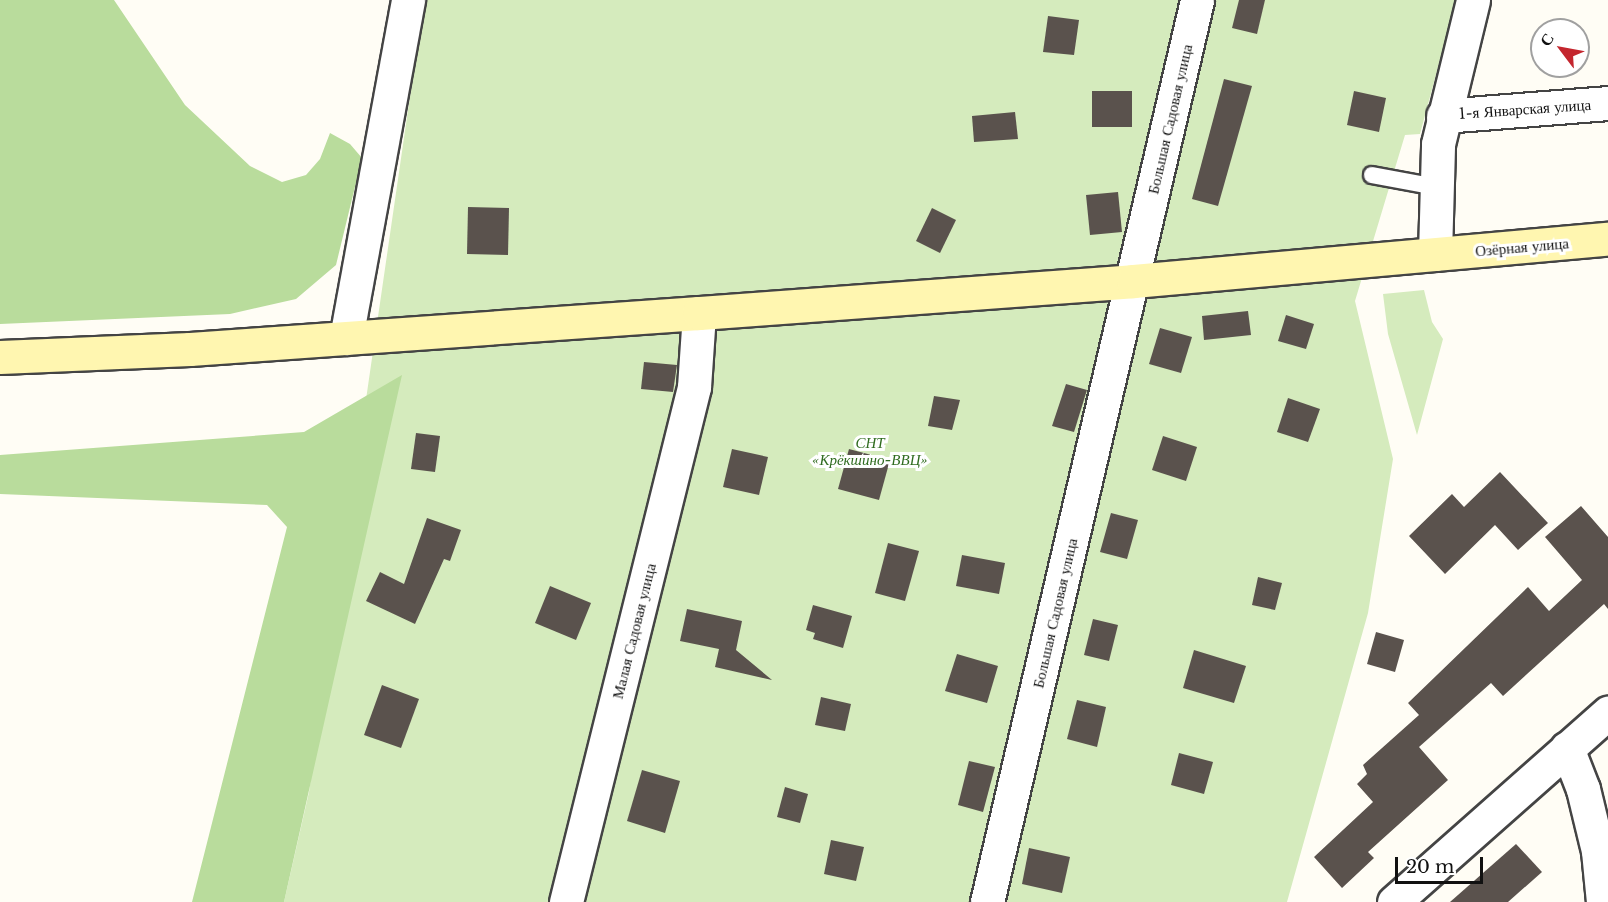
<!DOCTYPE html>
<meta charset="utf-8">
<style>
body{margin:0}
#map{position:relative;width:1608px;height:902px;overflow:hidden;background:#fffdf5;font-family:"Libre Baskerville",serif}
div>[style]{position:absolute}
.green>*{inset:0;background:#d5ebbd}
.forest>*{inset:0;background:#b9dc9c}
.building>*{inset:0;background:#5a524d}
.roads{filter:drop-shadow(2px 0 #444) drop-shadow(-2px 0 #444) drop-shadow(0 2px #444) drop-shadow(0 -2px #444)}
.service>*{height:16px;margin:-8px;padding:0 8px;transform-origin:8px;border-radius:8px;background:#fff}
.minor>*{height:33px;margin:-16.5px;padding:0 16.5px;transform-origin:16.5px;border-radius:16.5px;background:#fff}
.secondary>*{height:33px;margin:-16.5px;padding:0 16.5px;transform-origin:16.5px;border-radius:16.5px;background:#fff6b0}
span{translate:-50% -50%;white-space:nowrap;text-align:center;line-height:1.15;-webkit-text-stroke:6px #fff;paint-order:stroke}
.street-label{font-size:15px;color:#111}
.park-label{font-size:15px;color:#2f6b1f;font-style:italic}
.north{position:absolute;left:1530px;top:18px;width:60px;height:60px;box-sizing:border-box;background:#fff;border:2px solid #a0a0a0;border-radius:50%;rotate:302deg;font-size:16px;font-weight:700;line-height:24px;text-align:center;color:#111}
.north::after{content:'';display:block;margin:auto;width:21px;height:27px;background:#c4262e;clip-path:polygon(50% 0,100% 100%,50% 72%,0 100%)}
.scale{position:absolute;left:1395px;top:857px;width:88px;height:27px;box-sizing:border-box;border:3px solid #111;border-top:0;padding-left:8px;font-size:18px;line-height:21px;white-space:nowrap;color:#111;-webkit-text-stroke:4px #fff;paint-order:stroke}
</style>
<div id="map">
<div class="green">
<i style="clip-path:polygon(424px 0,1456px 0,1420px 134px,1405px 135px,1355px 301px,1393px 459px,1368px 613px,1287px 902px,284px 902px,309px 792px)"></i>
<i style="clip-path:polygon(1424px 290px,1432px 322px,1443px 339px,1417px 435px,1388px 334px,1383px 294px)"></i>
</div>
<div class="forest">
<i style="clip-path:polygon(0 0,114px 0,185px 105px,250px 166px,282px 182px,306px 175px,320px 159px,330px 133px,350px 144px,362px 158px,336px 265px,296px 299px,230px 314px,0 324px)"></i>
<i style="clip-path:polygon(402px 375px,284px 902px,192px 902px,287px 527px,267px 505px,0 494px,0 455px,304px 432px)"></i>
</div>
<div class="building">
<i style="clip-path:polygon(1239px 0,1265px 0,1257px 34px,1232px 28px)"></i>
<i style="clip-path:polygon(1048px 16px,1079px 20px,1074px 55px,1043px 52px)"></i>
<i style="clip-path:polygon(1224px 79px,1252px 86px,1218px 206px,1192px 199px)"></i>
<i style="clip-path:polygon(1092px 91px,1132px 91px,1132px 127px,1092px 127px)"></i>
<i style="clip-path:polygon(1354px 91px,1386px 98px,1379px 132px,1347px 125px)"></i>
<i style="clip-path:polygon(1015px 112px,1018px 139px,974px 142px,972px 116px)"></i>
<i style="clip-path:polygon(1118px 192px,1122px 232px,1090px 235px,1086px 195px)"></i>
<i style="clip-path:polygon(468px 207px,509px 208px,508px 255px,467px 254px)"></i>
<i style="clip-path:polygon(932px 208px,956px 220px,940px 253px,916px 241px)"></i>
<i style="clip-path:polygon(1248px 311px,1251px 335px,1204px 340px,1202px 316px)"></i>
<i style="clip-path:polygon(1286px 315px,1314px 324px,1306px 349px,1278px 341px)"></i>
<i style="clip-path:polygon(1160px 328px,1192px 337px,1181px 373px,1149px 364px)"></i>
<i style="clip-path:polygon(644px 362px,677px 365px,673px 392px,641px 389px)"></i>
<i style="clip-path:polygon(1066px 384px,1087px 390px,1074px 432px,1052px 426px)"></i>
<i style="clip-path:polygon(934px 396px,960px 400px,952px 430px,928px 426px)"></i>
<i style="clip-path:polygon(1288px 398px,1320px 409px,1308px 442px,1277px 432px)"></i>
<i style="clip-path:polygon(416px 433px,440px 436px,435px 472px,411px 469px)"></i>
<i style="clip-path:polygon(1163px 436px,1197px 447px,1186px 481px,1152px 470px)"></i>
<i style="clip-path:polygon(732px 449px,768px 457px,759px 495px,723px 487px)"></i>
<i style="clip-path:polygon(849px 449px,890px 460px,879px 500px,838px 489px)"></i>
<i style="clip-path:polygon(1500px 472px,1548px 523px,1518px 550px,1495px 525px,1445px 574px,1409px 536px,1452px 494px,1464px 507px)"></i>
<i style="clip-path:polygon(1581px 506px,1608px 537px,1608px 609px,1604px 604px,1503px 696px,1491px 683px,1419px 747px,1448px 780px,1368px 852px,1374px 858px,1342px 888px,1314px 857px,1373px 802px,1357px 784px,1367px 774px,1363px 765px,1419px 715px,1408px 703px,1528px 587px,1549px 611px,1582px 580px,1545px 537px)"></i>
<i style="clip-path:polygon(1111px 513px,1138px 520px,1127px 559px,1100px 552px)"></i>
<i style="clip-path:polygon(427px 518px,461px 530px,450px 561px,444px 559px,415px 624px,366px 601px,380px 572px,404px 584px)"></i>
<i style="clip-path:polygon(888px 543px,919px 551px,905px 601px,875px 593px)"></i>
<i style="clip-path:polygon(962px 555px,1005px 563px,999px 594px,956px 586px)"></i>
<i style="clip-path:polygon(1258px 577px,1282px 583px,1275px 610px,1252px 605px)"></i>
<i style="clip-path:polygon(550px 586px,591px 603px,576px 640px,535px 623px)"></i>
<i style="clip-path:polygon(813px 605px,852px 616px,843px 648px,813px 639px,815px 633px,806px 630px)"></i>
<i style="clip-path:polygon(687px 609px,742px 621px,736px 650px,772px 680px,715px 667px,719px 649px,680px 641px)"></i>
<i style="clip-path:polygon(1093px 619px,1118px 625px,1109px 661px,1084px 655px)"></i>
<i style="clip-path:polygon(1376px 632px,1404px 640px,1395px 672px,1367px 664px)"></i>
<i style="clip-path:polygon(1194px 650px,1246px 666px,1234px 703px,1183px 688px)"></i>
<i style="clip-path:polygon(957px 654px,998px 666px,987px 703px,945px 691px)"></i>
<i style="clip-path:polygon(382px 685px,419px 699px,401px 748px,364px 735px)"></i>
<i style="clip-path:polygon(821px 697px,851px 704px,845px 731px,815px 725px)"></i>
<i style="clip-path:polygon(1077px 700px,1106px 707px,1097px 747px,1067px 739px)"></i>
<i style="clip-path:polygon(1179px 753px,1213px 762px,1204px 794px,1171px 785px)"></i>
<i style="clip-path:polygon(969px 761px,995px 767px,983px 812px,958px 805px)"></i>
<i style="clip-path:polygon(642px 770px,680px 781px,665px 833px,627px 821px)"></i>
<i style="clip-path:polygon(785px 787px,808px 794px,800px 823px,777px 817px)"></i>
<i style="clip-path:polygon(831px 840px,864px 847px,856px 881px,824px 874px)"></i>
<i style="clip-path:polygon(1516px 844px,1542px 872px,1508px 902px,1450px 902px)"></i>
<i style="clip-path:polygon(1029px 848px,1070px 857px,1062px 893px,1022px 884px)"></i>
</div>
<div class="roads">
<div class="service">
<i style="left:1372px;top:175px;width:65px;rotate:10.6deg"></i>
</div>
<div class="minor">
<i style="left:1443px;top:116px;width:166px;rotate:-4.5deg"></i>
<i style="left:1435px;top:254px;width:110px;rotate:-88.4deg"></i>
<i style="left:1438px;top:144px;width:148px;rotate:-76.3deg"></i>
<i style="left:346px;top:338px;width:344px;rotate:-79.6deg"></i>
<i style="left:1567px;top:748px;width:44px;rotate:68.7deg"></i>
<i style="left:1583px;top:789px;width:64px;rotate:76.4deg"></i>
<i style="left:1598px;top:851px;width:51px;rotate:84.4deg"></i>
<i style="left:566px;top:902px;width:531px;rotate:-76.04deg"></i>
<i style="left:694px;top:387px;width:74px;rotate:-86.1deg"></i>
<i style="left:987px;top:902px;width:926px;rotate:-76.89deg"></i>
<i style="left:1394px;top:902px;width:286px;rotate:-41.5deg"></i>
</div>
<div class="secondary">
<i style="left:0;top:357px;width:190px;rotate:-2.4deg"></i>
<i style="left:190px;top:349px;width:510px;rotate:-4.05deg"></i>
<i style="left:699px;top:313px;width:435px;rotate:-4.2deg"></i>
<i style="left:1133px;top:281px;width:477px;rotate:-5.1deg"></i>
</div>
</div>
<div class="street-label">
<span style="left:1525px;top:109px;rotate:-4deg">1-я Январская улица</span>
<span style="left:1170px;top:119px;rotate:-77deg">Большая Садовая улица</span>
<span style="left:1522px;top:247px;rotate:-5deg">Озёрная улица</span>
<span style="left:1055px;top:613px;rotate:-77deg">Большая Садовая улица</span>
<span style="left:634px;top:631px;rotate:-76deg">Малая Садовая улица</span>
</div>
<div class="park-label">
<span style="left:870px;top:451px">СНТ<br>«Крёкшино-ВВЦ»</span>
</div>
<div class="north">С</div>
<div class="scale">20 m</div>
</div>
